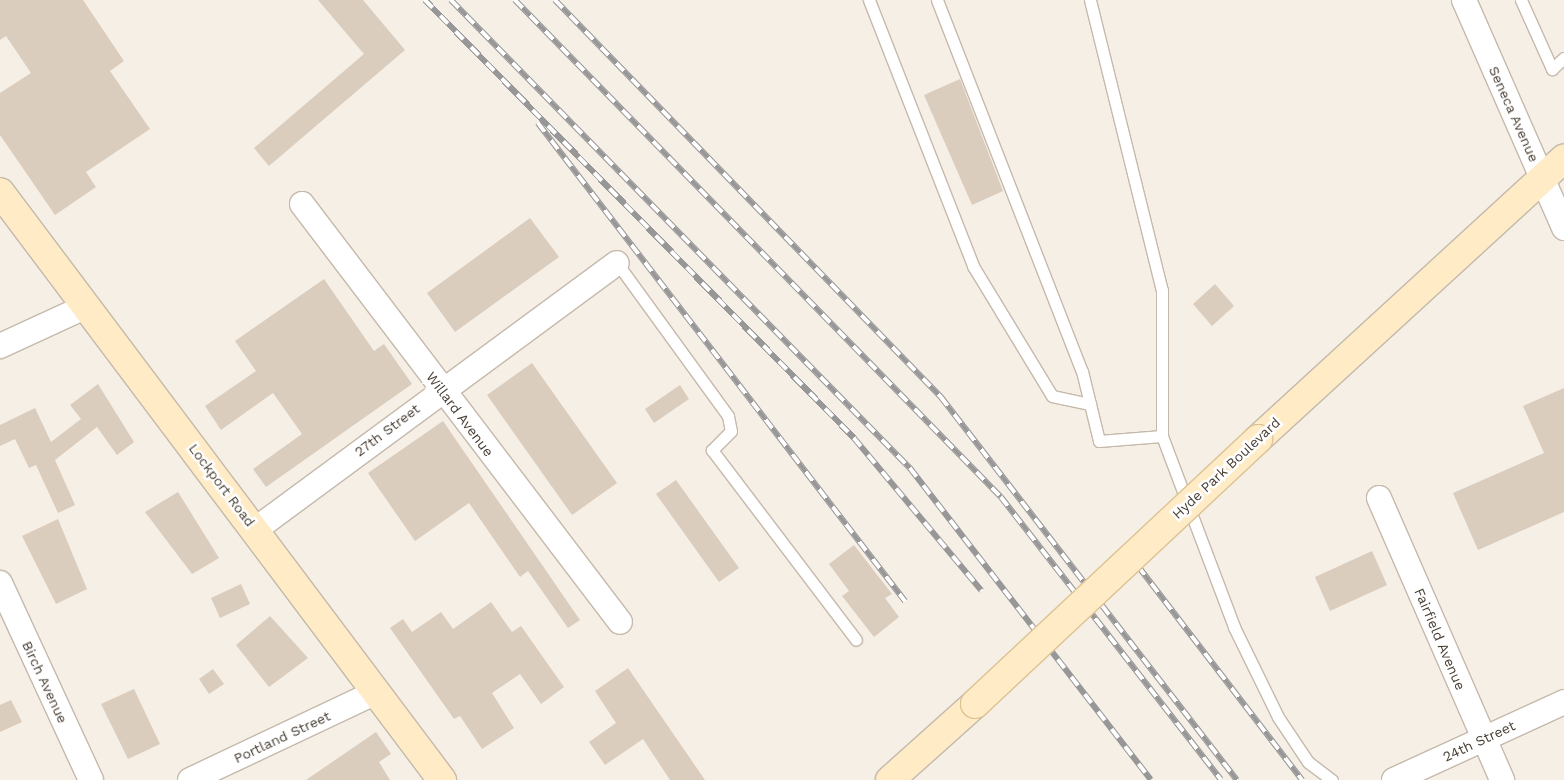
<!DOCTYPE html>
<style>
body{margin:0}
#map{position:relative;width:1564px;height:780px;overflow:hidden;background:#f5efe6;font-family:"Work Sans",sans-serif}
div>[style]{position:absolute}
.building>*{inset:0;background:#dbcdbe}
.roads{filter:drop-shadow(1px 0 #c5b9ab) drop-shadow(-1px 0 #c5b9ab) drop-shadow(0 1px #c5b9ab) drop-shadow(0 -1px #c5b9ab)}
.lane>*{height:11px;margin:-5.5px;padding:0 5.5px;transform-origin:5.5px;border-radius:5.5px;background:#fff}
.street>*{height:24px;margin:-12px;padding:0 12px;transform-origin:12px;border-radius:12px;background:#fff}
.secondary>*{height:28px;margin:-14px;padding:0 14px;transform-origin:14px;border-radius:14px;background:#ffecc7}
.rail>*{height:5.5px;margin-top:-2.75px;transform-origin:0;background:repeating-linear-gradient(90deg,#fff 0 11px,#979797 0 22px);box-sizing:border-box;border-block:1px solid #979797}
.bridges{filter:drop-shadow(1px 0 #ddc393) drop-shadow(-1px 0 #ddc393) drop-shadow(0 1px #ddc393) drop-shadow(0 -1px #ddc393)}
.secondary-bridge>*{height:28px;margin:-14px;padding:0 14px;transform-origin:14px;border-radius:14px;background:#ffecc7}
span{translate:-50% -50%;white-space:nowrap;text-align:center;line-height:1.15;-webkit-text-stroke:5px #fff;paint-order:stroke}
.street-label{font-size:14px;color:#493f35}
</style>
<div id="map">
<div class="building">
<i style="clip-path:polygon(0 0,83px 0,124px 61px,110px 71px,150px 129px,86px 172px,96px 187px,55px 215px,0 135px,0 93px,31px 73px,6px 36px,0 40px)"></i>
<i style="clip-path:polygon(318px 0,363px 0,405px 50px,269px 166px,254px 148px,364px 54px)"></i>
<i style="clip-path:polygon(960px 79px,1003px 191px,972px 205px,924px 95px)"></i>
<i style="clip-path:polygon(530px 218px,559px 257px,455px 332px,427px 293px)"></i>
<i style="clip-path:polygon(324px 279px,374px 351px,384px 344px,412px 384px,266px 487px,253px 469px,302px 434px,273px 393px,221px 430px,205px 406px,256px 371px,235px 341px)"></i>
<i style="clip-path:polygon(1215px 284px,1234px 306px,1212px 326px,1193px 304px)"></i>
<i style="clip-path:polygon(532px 363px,617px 483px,572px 515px,487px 395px)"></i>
<i style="clip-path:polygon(98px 384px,134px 442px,117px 455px,97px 427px,55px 460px,75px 505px,58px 513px,36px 465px,29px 468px,15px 439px,0 446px,0 425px,35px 408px,51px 442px,81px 419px,70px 405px)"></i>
<i style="clip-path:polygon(680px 385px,689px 399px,654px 423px,645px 409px)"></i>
<i style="clip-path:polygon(1564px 388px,1564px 512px,1478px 550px,1453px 493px,1544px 453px,1523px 406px)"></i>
<i style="clip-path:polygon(443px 421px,580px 620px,568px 628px,528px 571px,520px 577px,469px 503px,415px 541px,368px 473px)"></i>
<i style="clip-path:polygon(676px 480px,739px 568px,719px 582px,656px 494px)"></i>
<i style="clip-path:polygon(178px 492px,219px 558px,192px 574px,145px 512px)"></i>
<i style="clip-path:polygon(58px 519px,87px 589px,56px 604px,22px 536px)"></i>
<i style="clip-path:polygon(854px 545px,892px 594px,885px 598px,899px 617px,874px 637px,842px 596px,849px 591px,829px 564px)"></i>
<i style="clip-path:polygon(1372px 551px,1387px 585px,1330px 611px,1315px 577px)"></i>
<i style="clip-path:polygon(241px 584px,250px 604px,220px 618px,211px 598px)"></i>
<i style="clip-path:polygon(491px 602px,512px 632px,521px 626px,564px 687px,541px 704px,520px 674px,492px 693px,514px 728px,482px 749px,460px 716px,454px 719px,390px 628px,403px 619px,412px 632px,441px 612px,453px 629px)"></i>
<i style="clip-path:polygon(270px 616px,308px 658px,269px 687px,236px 645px)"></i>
<i style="clip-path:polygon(628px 668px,705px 780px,670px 780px,643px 739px,605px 765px,589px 742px,616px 723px,595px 691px)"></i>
<i style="clip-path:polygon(213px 669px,224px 684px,209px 694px,199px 679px)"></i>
<i style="clip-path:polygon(134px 689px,160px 744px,128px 759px,101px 704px)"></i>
<i style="clip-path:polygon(11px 700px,22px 722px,0 732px,0 705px)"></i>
<i style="clip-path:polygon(376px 732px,391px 754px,379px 762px,390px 780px,306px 780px)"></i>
</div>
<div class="roads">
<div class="lane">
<i style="left:869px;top:0;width:286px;rotate:68.6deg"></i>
<i style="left:973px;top:266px;width:152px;rotate:58.7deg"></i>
<i style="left:1052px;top:396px;width:39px;rotate:12deg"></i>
<i style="left:937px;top:0;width:398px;rotate:68.7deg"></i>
<i style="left:1082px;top:371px;width:72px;rotate:76.3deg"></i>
<i style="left:1099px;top:441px;width:63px;rotate:-4.5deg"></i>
<i style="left:1090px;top:0;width:299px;rotate:76.1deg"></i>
<i style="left:1162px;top:290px;width:146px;rotate:90deg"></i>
<i style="left:1162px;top:436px;width:204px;rotate:69.3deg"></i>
<i style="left:1234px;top:627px;width:100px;rotate:63.9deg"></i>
<i style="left:1278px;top:717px;width:54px;rotate:56.3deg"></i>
<i style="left:1308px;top:762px;width:30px;rotate:37deg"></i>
<i style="left:1521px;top:0;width:76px;rotate:65.8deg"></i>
<i style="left:1552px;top:69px;width:16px;rotate:-43deg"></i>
<i style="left:617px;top:263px;width:189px;rotate:54deg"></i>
<i style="left:728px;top:416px;width:15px;rotate:79deg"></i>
<i style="left:731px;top:431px;width:27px;rotate:135deg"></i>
<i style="left:712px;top:450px;width:238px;rotate:52.8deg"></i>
</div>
<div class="street">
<i style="left:1464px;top:0;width:249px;rotate:66.3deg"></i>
<i style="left:302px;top:204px;width:525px;rotate:52.74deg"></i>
<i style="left:0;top:346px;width:96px;rotate:-24.7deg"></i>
<i style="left:1379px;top:498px;width:308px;rotate:66.4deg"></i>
<i style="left:256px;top:529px;width:448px;rotate:-36.4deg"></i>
<i style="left:0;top:583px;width:217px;rotate:65.2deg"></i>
<i style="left:190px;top:780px;width:204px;rotate:-25.3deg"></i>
<i style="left:1394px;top:780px;width:187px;rotate:-24.6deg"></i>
</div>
<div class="secondary">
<i style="left:0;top:192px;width:736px;rotate:53.07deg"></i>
<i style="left:1258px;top:439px;width:415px;rotate:-42.5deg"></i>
<i style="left:890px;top:780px;width:114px;rotate:-41.8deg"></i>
</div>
</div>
<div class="rail">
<i style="left:425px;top:0;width:613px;rotate:45.59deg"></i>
<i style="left:854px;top:438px;width:199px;rotate:50.1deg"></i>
<i style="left:451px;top:0;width:656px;rotate:45.56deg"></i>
<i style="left:910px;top:468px;width:394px;rotate:52.3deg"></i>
<i style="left:515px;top:0;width:695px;rotate:45.64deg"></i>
<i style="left:1001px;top:497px;width:358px;rotate:52.1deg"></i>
<i style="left:555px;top:0;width:554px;rotate:45.8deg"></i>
<i style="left:941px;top:397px;width:484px;rotate:52.3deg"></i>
<i style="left:538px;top:123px;width:603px;rotate:52.48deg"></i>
<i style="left:1138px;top:566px;width:270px;rotate:52.5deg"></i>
</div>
<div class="bridges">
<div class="secondary-bridge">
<i style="left:975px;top:704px;width:388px;rotate:-43.1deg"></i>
</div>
</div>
<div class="street-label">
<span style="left:1514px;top:114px;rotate:66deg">Seneca Avenue</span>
<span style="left:460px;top:414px;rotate:53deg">Willard Avenue</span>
<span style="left:387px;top:430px;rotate:-37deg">27th Street</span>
<span style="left:1226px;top:468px;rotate:-43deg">Hyde Park Boulevard</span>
<span style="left:222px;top:485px;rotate:53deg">Lockport Road</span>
<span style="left:1440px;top:639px;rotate:67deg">Fairfield Avenue</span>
<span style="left:45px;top:682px;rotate:65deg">Birch Avenue</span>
<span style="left:282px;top:737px;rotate:-25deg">Portland Street</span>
<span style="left:1479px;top:741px;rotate:-25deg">24th Street</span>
</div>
</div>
